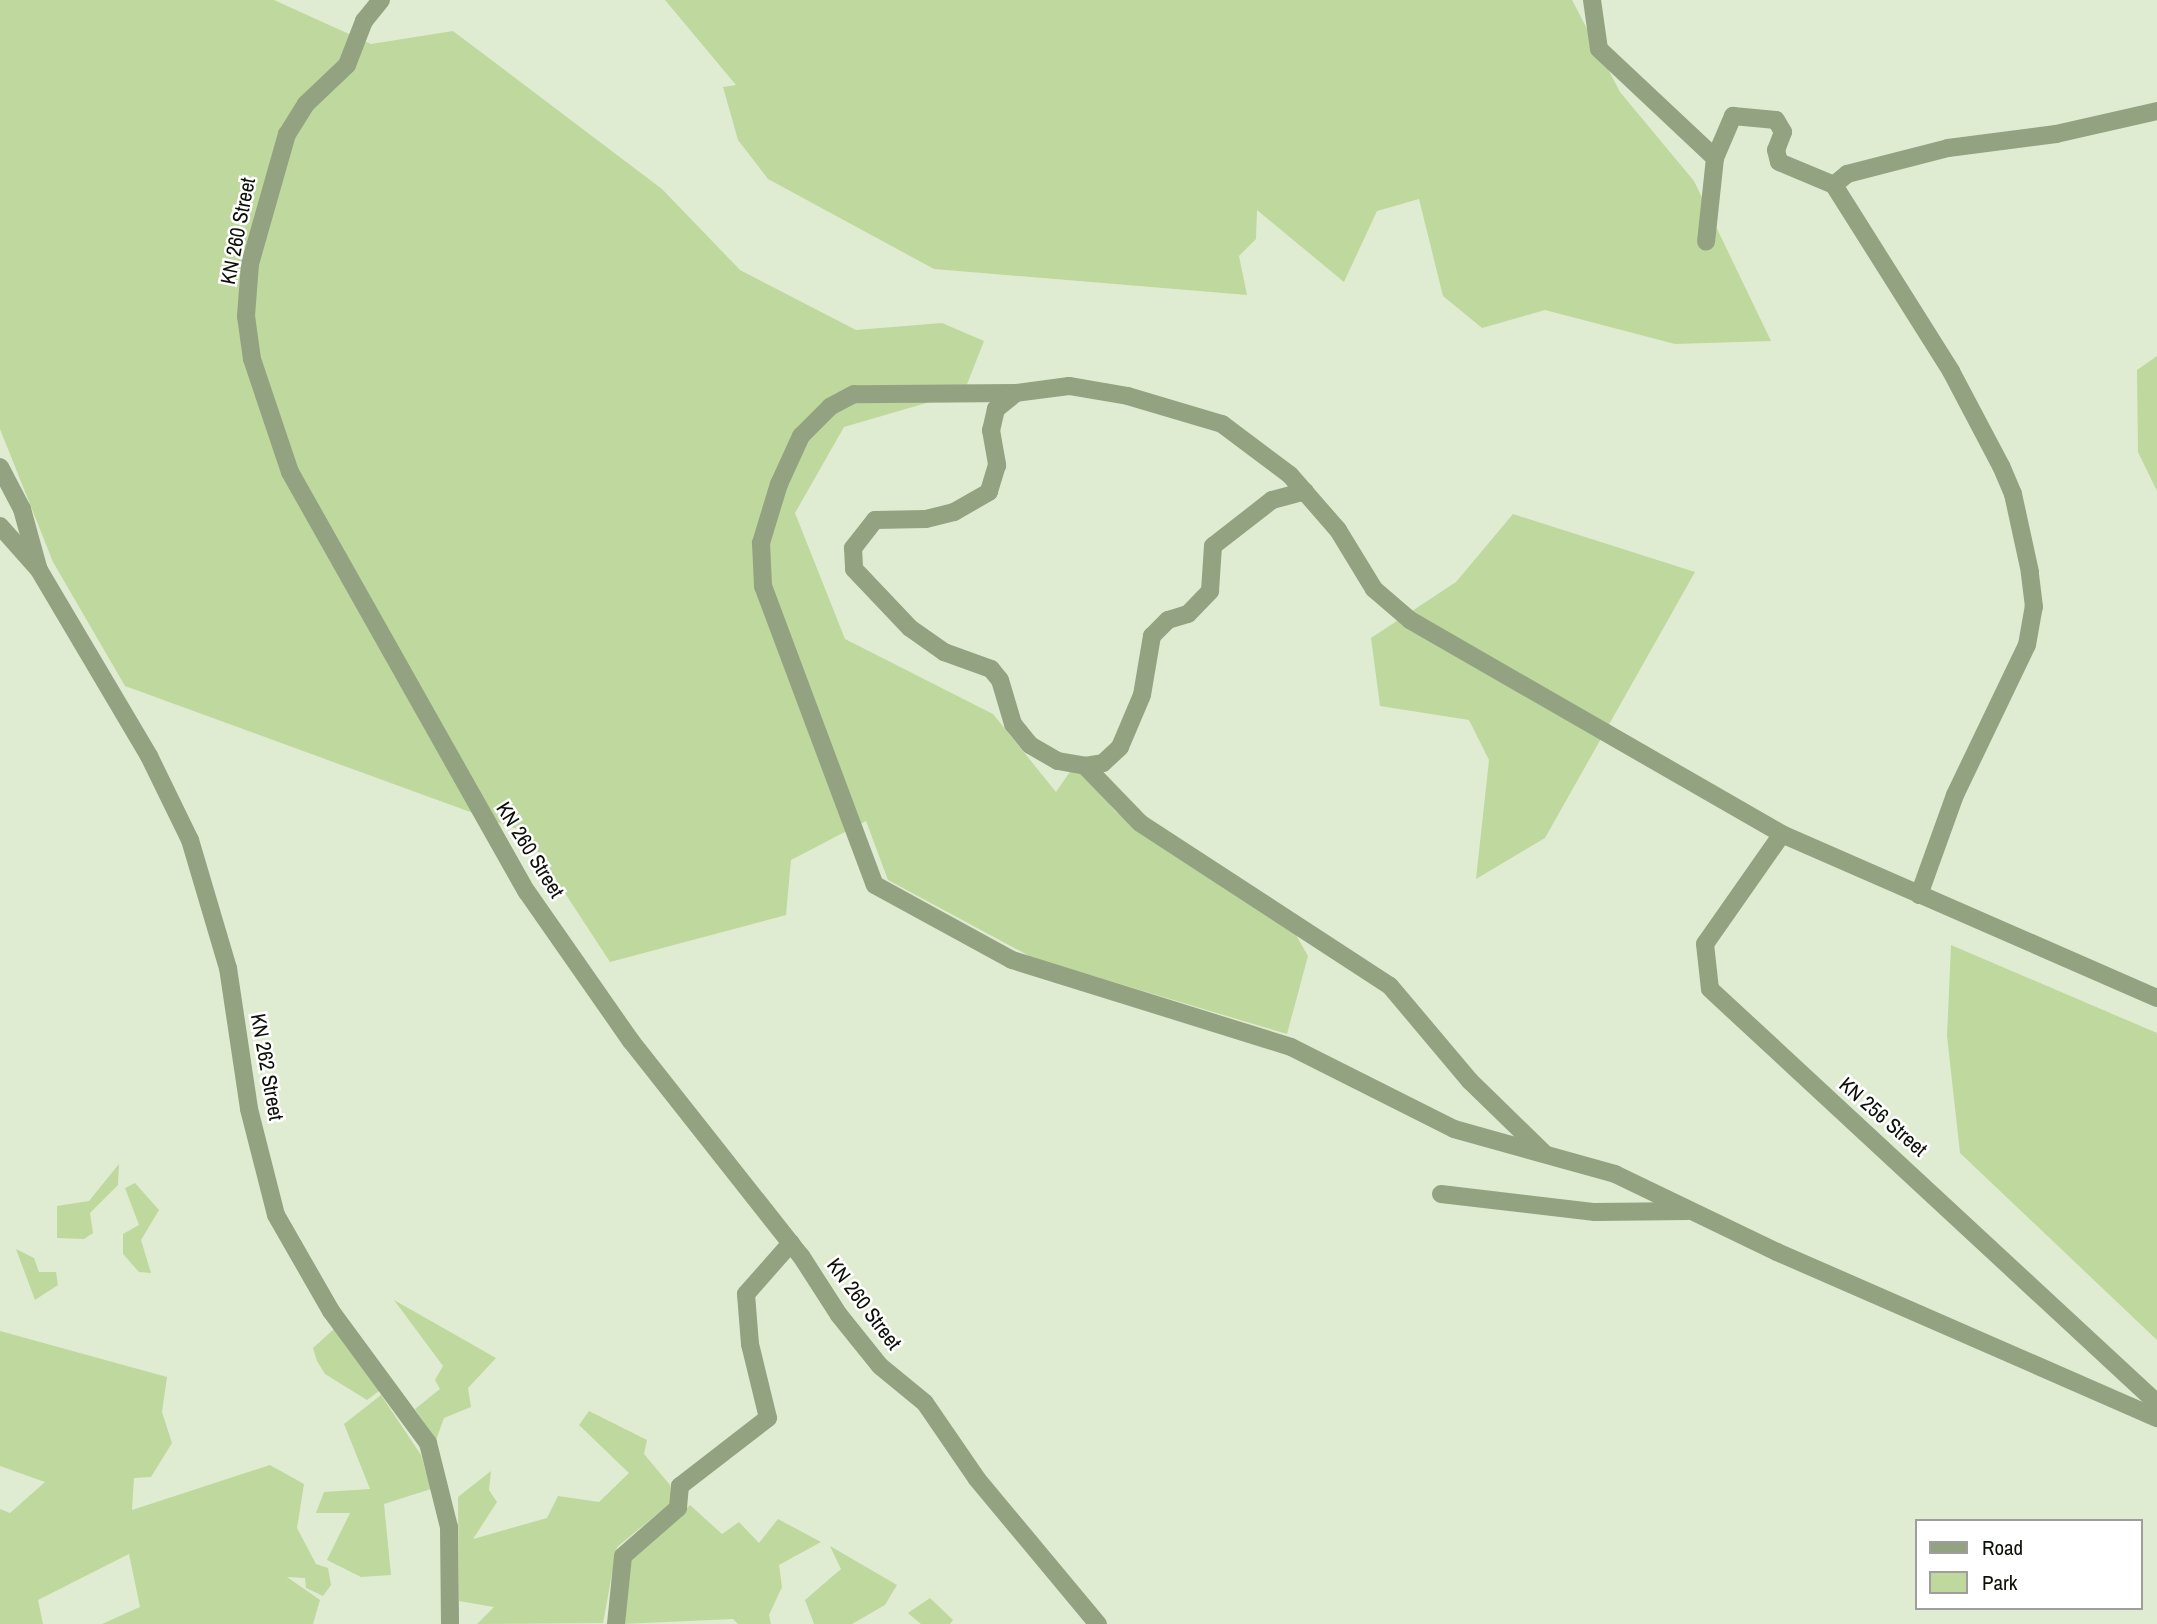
<!DOCTYPE html>
<style>
body{margin:0}
#map{position:relative;width:2157px;height:1624px;overflow:hidden;background:#e0ecd2;font-family:"Archivo Narrow",sans-serif}
div>[style]{position:absolute}
.green>*{inset:0;background:#bed89e}
.minor>*{height:18px;margin:-9px;padding:0 9px;transform-origin:9px;border-radius:9px;background:#93a281}
span{translate:-50% -50%;white-space:nowrap;text-align:center;line-height:1.15;-webkit-text-stroke:5px #fff;paint-order:stroke}
.street-label{font-size:21px;color:#0c1008}
.legend{position:absolute;left:1915px;top:1519px;width:228px;height:91px;box-sizing:border-box;background:#fff;border:2px solid #9e9f9c;margin:0;padding:9px 12px;list-style:none;font-size:21px;color:#0c1008}
.legend li{display:flex;align-items:center;gap:14px;height:35px}
.legend b{width:35px;border:2px solid #9e9f9c}
</style>
<div id="map">
<div class="green">
<i style="clip-path:polygon(0 0,274px 0,371px 44px,453px 31px,662px 189px,740px 270px,856px 330px,942px 323px,984px 341px,964px 392px,844px 427px,795px 513px,845px 639px,993px 714px,1056px 792px,1076px 763px,1116px 812px,1296px 935px,1308px 956px,1287px 1034px,1033px 958px,888px 880px,866px 821px,791px 860px,786px 915px,610px 962px,525px 832px,125px 686px,53px 562px,0 429px)"></i>
<i style="clip-path:polygon(665px 0,1572px 0,1620px 92px,1694px 181px,1771px 341px,1675px 344px,1545px 310px,1482px 328px,1443px 296px,1419px 199px,1377px 211px,1344px 282px,1257px 210px,1256px 239px,1239px 256px,1247px 295px,934px 269px,768px 179px,738px 140px,723px 87px,736px 85px)"></i>
<i style="clip-path:polygon(2157px 356px,2157px 491px,2138px 452px,2137px 370px)"></i>
<i style="clip-path:polygon(1513px 514px,1695px 572px,1545px 838px,1476px 879px,1489px 760px,1469px 720px,1380px 706px,1371px 638px,1456px 582px)"></i>
<i style="clip-path:polygon(1951px 945px,2157px 1033px,2157px 1340px,1960px 1153px,1947px 1036px)"></i>
<i style="clip-path:polygon(119px 1164px,118px 1185px,90px 1213px,93px 1233px,84px 1239px,57px 1238px,57px 1206px,89px 1201px)"></i>
<i style="clip-path:polygon(135px 1183px,159px 1210px,141px 1240px,151px 1273px,139px 1272px,123px 1254px,123px 1234px,139px 1225px,125px 1188px)"></i>
<i style="clip-path:polygon(16px 1249px,34px 1258px,39px 1272px,56px 1272px,58px 1285px,35px 1300px)"></i>
<i style="clip-path:polygon(394px 1300px,496px 1358px,468px 1388px,471px 1407px,444px 1418px,436px 1440px,415px 1409px,440px 1389px,435px 1380px,443px 1366px)"></i>
<i style="clip-path:polygon(335px 1328px,383px 1388px,367px 1400px,325px 1374px,317px 1361px,313px 1348px)"></i>
<i style="clip-path:polygon(0 1331px,167px 1377px,162px 1412px,172px 1443px,151px 1477px,134px 1478px,132px 1510px,270px 1465px,304px 1484px,297px 1528px,316px 1564px,328px 1568px,331px 1585px,323px 1596px,306px 1588px,305px 1578px,287px 1577px,320px 1600px,313px 1624px,102px 1624px,140px 1607px,129px 1554px,38px 1600px,43px 1624px,0 1624px,0 1509px,10px 1513px,45px 1482px,0 1466px)"></i>
<i style="clip-path:polygon(381px 1395px,421px 1455px,431px 1489px,384px 1504px,391px 1575px,361px 1577px,327px 1560px,350px 1513px,316px 1513px,324px 1492px,370px 1489px,344px 1424px)"></i>
<i style="clip-path:polygon(589px 1411px,647px 1440px,644px 1454px,670px 1485px,672px 1502px,617px 1547px,603px 1623px,477px 1624px,494px 1607px,459px 1601px,458px 1497px,491px 1471px,489px 1490px,497px 1502px,473px 1539px,547px 1518px,558px 1496px,599px 1502px,629px 1473px,579px 1425px)"></i>
<i style="clip-path:polygon(690px 1505px,722px 1534px,739px 1522px,759px 1543px,778px 1519px,821px 1542px,779px 1565px,782px 1587px,769px 1615px,771px 1624px,738px 1624px,733px 1619px,622px 1624px,629px 1560px)"></i>
<i style="clip-path:polygon(830px 1546px,897px 1585px,885px 1605px,852px 1624px,814px 1624px,805px 1600px,841px 1569px)"></i>
<i style="clip-path:polygon(930px 1598px,953px 1620px,950px 1624px,921px 1624px,908px 1613px)"></i>
</div>
<div class="minor">
<i style="left:381px;top:0;width:27px;rotate:129deg"></i>
<i style="left:364px;top:21px;width:47px;rotate:111.1deg"></i>
<i style="left:347px;top:65px;width:57px;rotate:136.4deg"></i>
<i style="left:306px;top:104px;width:36px;rotate:122deg"></i>
<i style="left:287px;top:134px;width:135px;rotate:105.9deg"></i>
<i style="left:250px;top:264px;width:52px;rotate:94.4deg"></i>
<i style="left:246px;top:316px;width:43px;rotate:82.1deg"></i>
<i style="left:252px;top:359px;width:119px;rotate:71.4deg"></i>
<i style="left:290px;top:472px;width:482px;rotate:60.6deg"></i>
<i style="left:527px;top:892px;width:182px;rotate:55.1deg"></i>
<i style="left:631px;top:1041px;width:274px;rotate:51.7deg"></i>
<i style="left:801px;top:1256px;width:70px;rotate:57.2deg"></i>
<i style="left:839px;top:1315px;width:65px;rotate:51.2deg"></i>
<i style="left:880px;top:1366px;width:58px;rotate:39.4deg"></i>
<i style="left:925px;top:1403px;width:92px;rotate:55.6deg"></i>
<i style="left:977px;top:1479px;width:189px;rotate:50.2deg"></i>
<i style="left:1592px;top:0;width:49px;rotate:81.9deg"></i>
<i style="left:1599px;top:49px;width:159px;rotate:43.2deg"></i>
<i style="left:1715px;top:158px;width:84px;rotate:96.1deg"></i>
<i style="left:1715px;top:158px;width:46px;rotate:-66.8deg"></i>
<i style="left:1733px;top:116px;width:43px;rotate:5.3deg"></i>
<i style="left:1776px;top:120px;width:14px;rotate:60deg"></i>
<i style="left:1783px;top:132px;width:19px;rotate:111deg"></i>
<i style="left:1776px;top:150px;width:12px;rotate:76deg"></i>
<i style="left:1779px;top:162px;width:60px;rotate:22.7deg"></i>
<i style="left:1016px;top:393px;width:26px;rotate:141deg"></i>
<i style="left:996px;top:409px;width:22px;rotate:103deg"></i>
<i style="left:991px;top:430px;width:36px;rotate:80deg"></i>
<i style="left:997px;top:465px;width:28px;rotate:107deg"></i>
<i style="left:989px;top:492px;width:40px;rotate:150.3deg"></i>
<i style="left:954px;top:512px;width:29px;rotate:166deg"></i>
<i style="left:926px;top:519px;width:51px;rotate:178.9deg"></i>
<i style="left:875px;top:520px;width:36px;rotate:128deg"></i>
<i style="left:853px;top:548px;width:21px;rotate:87deg"></i>
<i style="left:854px;top:569px;width:81px;rotate:46.5deg"></i>
<i style="left:910px;top:628px;width:42px;rotate:35.2deg"></i>
<i style="left:944px;top:652px;width:50px;rotate:19.9deg"></i>
<i style="left:991px;top:669px;width:14px;rotate:51deg"></i>
<i style="left:1000px;top:680px;width:46px;rotate:73.5deg"></i>
<i style="left:1013px;top:724px;width:27px;rotate:51deg"></i>
<i style="left:1030px;top:745px;width:32px;rotate:30deg"></i>
<i style="left:1058px;top:761px;width:27px;rotate:10deg"></i>
<i style="left:1085px;top:766px;width:79px;rotate:46deg"></i>
<i style="left:1140px;top:823px;width:298px;rotate:33.1deg"></i>
<i style="left:1390px;top:986px;width:124px;rotate:49.9deg"></i>
<i style="left:1470px;top:1081px;width:102px;rotate:44.2deg"></i>
<i style="left:0;top:467px;width:47px;rotate:62.4deg"></i>
<i style="left:22px;top:509px;width:60px;rotate:74.6deg"></i>
<i style="left:0;top:526px;width:59px;rotate:48.4deg"></i>
<i style="left:39px;top:570px;width:216px;rotate:59.4deg"></i>
<i style="left:149px;top:756px;width:93px;rotate:64deg"></i>
<i style="left:190px;top:840px;width:134px;rotate:73.5deg"></i>
<i style="left:228px;top:968px;width:143px;rotate:81.5deg"></i>
<i style="left:249px;top:1109px;width:109px;rotate:75.7deg"></i>
<i style="left:276px;top:1215px;width:111px;rotate:60.2deg"></i>
<i style="left:331px;top:1311px;width:164px;rotate:53.7deg"></i>
<i style="left:428px;top:1443px;width:87px;rotate:76deg"></i>
<i style="left:449px;top:1527px;width:97px;rotate:89.4deg"></i>
<i style="left:1085px;top:766px;width:18px;rotate:-9deg"></i>
<i style="left:1103px;top:763px;width:23px;rotate:-43deg"></i>
<i style="left:1120px;top:747px;width:56px;rotate:-67.1deg"></i>
<i style="left:1142px;top:695px;width:60px;rotate:-80.4deg"></i>
<i style="left:1152px;top:636px;width:23px;rotate:-45deg"></i>
<i style="left:1168px;top:620px;width:21px;rotate:-17deg"></i>
<i style="left:1188px;top:614px;width:32px;rotate:-46deg"></i>
<i style="left:1210px;top:591px;width:45px;rotate:-86.2deg"></i>
<i style="left:1213px;top:546px;width:75px;rotate:-37.9deg"></i>
<i style="left:1272px;top:500px;width:34px;rotate:-15deg"></i>
<i style="left:1782px;top:834px;width:134px;rotate:125deg"></i>
<i style="left:1705px;top:944px;width:45px;rotate:83.7deg"></i>
<i style="left:1710px;top:989px;width:609px;rotate:42.81deg"></i>
<i style="left:1919px;top:895px;width:106px;rotate:-70.2deg"></i>
<i style="left:1955px;top:795px;width:166px;rotate:-64.4deg"></i>
<i style="left:2027px;top:645px;width:39px;rotate:-80deg"></i>
<i style="left:2034px;top:607px;width:35px;rotate:-97deg"></i>
<i style="left:2030px;top:572px;width:80px;rotate:-102.3deg"></i>
<i style="left:2013px;top:494px;width:30px;rotate:-113deg"></i>
<i style="left:2001px;top:466px;width:107px;rotate:-117.8deg"></i>
<i style="left:1951px;top:371px;width:220px;rotate:-122.2deg"></i>
<i style="left:1834px;top:185px;width:17px;rotate:-40deg"></i>
<i style="left:1847px;top:174px;width:104px;rotate:-14.4deg"></i>
<i style="left:1948px;top:148px;width:109px;rotate:-7.4deg"></i>
<i style="left:2056px;top:134px;width:104px;rotate:-12.8deg"></i>
<i style="left:2157px;top:998px;width:409px;rotate:-156.4deg"></i>
<i style="left:1782px;top:834px;width:429px;rotate:-150.1deg"></i>
<i style="left:1410px;top:620px;width:48px;rotate:-139.3deg"></i>
<i style="left:1374px;top:589px;width:69px;rotate:-121.4deg"></i>
<i style="left:1338px;top:530px;width:73px;rotate:-131.1deg"></i>
<i style="left:1290px;top:475px;width:85px;rotate:-143.1deg"></i>
<i style="left:1222px;top:424px;width:98px;rotate:-163.4deg"></i>
<i style="left:1128px;top:396px;width:60px;rotate:-170.4deg"></i>
<i style="left:1069px;top:386px;width:53px;rotate:172.5deg"></i>
<i style="left:1016px;top:393px;width:162px;rotate:179.6deg"></i>
<i style="left:854px;top:394px;width:27px;rotate:152deg"></i>
<i style="left:830px;top:407px;width:41px;rotate:135deg"></i>
<i style="left:801px;top:436px;width:53px;rotate:114.6deg"></i>
<i style="left:779px;top:484px;width:62px;rotate:107deg"></i>
<i style="left:761px;top:543px;width:43px;rotate:87.3deg"></i>
<i style="left:763px;top:586px;width:319px;rotate:69.5deg"></i>
<i style="left:875px;top:885px;width:156px;rotate:28.7deg"></i>
<i style="left:1012px;top:960px;width:292px;rotate:17.3deg"></i>
<i style="left:1291px;top:1047px;width:182px;rotate:26.7deg"></i>
<i style="left:1454px;top:1129px;width:167px;rotate:15.6deg"></i>
<i style="left:1615px;top:1174px;width:180px;rotate:25.7deg"></i>
<i style="left:1777px;top:1252px;width:415px;rotate:23.6deg"></i>
<i style="left:1441px;top:1194px;width:155px;rotate:6.7deg"></i>
<i style="left:1595px;top:1212px;width:93px;rotate:-0.6deg"></i>
<i style="left:616px;top:1624px;width:68px;rotate:-84.1deg"></i>
<i style="left:623px;top:1556px;width:73px;rotate:-41.1deg"></i>
<i style="left:678px;top:1508px;width:22px;rotate:-85deg"></i>
<i style="left:680px;top:1486px;width:111px;rotate:-37.7deg"></i>
<i style="left:768px;top:1418px;width:76px;rotate:-103.7deg"></i>
<i style="left:750px;top:1344px;width:50px;rotate:-94.6deg"></i>
<i style="left:746px;top:1294px;width:68px;rotate:-48.6deg"></i>
</div>
<div class="street-label">
<span style="left:238px;top:231px;rotate:-79deg">KN 260 Street</span>
<span style="left:530px;top:850px;rotate:58deg">KN 260 Street</span>
<span style="left:267px;top:1067px;rotate:80deg">KN 262 Street</span>
<span style="left:1883px;top:1117px;rotate:41deg">KN 256 Street</span>
<span style="left:864px;top:1304px;rotate:53deg">KN 260 Street</span>
</div>
<ul class="legend">
<li><b style="height:9px;background:#93a281"></b>Road</li>
<li><b style="height:19px;background:#bed89e"></b>Park</li>
</ul>
</div>
